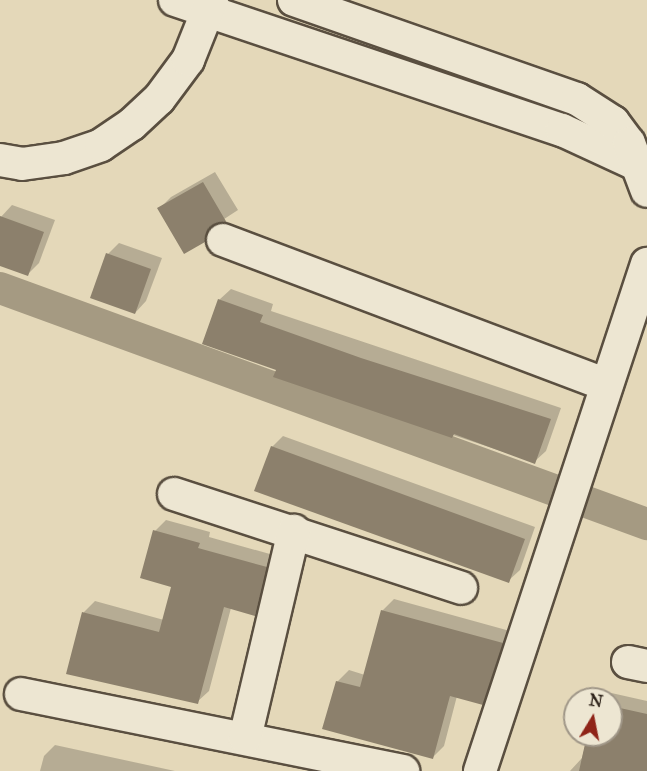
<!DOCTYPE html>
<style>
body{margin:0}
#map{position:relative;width:647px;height:771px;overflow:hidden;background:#e4d8b9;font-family:"IM FELL Great Primer",serif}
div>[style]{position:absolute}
.shadow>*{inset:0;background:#0003}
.canal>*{height:32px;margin:-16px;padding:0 16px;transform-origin:16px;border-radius:16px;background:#a59a82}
.building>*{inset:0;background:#8c806c}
.roads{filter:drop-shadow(2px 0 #5a4f40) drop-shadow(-2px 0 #5a4f40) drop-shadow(0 2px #5a4f40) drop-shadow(0 -2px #5a4f40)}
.street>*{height:32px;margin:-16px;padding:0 16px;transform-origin:16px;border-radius:16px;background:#ede6d2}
span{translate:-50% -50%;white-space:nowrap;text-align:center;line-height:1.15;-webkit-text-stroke:6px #ede6d2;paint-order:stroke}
.north{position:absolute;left:563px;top:687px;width:60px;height:60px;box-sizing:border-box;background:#ede6d2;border:2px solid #a09788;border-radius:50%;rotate:10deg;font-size:16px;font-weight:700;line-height:24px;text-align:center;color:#2c2118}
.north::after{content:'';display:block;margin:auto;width:21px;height:27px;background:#8f2418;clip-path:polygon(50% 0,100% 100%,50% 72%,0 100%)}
</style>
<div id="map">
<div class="shadow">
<i style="clip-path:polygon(215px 172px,238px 210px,218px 223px,204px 240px,159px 209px,171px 197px)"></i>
<i style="clip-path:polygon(12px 205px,55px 220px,39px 263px,27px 275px,0 265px,0 218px)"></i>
<i style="clip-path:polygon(119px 243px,162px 258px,146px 301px,135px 313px,108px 254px)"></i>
<i style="clip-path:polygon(231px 289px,273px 304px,271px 311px,561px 408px,546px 451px,534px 462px,275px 376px,278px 369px,219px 300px)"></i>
<i style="clip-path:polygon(283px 436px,535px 527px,520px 570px,508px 581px,272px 447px)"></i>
<i style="clip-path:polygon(166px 520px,210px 532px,209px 537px,277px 556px,266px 603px,255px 614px,231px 608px,209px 691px,197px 702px,68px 673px,84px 612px,95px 601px,164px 620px,173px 586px,155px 531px)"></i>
<i style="clip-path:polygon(394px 599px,514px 632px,494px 692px,482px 703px,457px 696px,444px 746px,432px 758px,337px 682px,349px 670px,365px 675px,382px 611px)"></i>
<i style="clip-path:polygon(607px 692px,647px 701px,647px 771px,570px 771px,582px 758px,588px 735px,611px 735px,611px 699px,600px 699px)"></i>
<i style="clip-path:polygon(55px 745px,175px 771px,40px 771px,44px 756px)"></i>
</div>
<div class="canal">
<i style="left:0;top:288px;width:689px;rotate:20.04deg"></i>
</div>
<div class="building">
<i style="clip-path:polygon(203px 182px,227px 223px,212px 226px,205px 242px,184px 254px,157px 208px)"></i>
<i style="clip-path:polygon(0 216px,44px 232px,28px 276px,0 266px)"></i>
<i style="clip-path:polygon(106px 253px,151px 269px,135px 314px,90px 298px)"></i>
<i style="clip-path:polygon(218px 299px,263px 315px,260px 322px,361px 358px,551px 419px,535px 464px,454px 434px,452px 438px,273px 377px,276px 370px,202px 344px)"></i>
<i style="clip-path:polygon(271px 446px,525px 539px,509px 583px,254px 491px)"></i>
<i style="clip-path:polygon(153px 530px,200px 543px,198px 548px,267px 567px,255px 616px,224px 607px,198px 704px,66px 674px,82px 612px,159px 632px,171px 587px,140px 578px)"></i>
<i style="clip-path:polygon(381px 610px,503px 643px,483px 705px,450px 696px,433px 759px,322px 729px,336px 681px,360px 687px)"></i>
<i style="clip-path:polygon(611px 706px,647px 714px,647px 771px,579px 771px,587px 735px,611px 735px)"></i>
</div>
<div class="roads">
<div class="street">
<i style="left:175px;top:0;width:408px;rotate:18.6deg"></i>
<i style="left:562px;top:130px;width:86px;rotate:24.8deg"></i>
<i style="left:294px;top:0;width:300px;rotate:19.3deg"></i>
<i style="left:577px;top:99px;width:43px;rotate:32.6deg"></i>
<i style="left:613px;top:122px;width:26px;rotate:53deg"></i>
<i style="left:629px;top:143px;width:51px;rotate:69.4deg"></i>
<i style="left:0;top:160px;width:22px;rotate:10deg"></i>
<i style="left:22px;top:164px;width:42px;rotate:-8.1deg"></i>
<i style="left:64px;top:158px;width:39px;rotate:-19deg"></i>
<i style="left:101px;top:145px;width:37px;rotate:-34deg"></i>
<i style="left:132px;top:124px;width:37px;rotate:-43deg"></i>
<i style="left:159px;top:99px;width:49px;rotate:-53.4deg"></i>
<i style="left:188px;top:60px;width:65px;rotate:-68.2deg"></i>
<i style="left:223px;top:240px;width:410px;rotate:20.7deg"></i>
<i style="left:174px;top:494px;width:302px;rotate:18.1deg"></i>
<i style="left:628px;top:662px;width:19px;rotate:12deg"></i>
<i style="left:21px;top:694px;width:390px;rotate:11.4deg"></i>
<i style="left:245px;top:738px;width:213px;rotate:-76.7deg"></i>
<i style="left:480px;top:771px;width:534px;rotate:-71.77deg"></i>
</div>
</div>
<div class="north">N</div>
</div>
